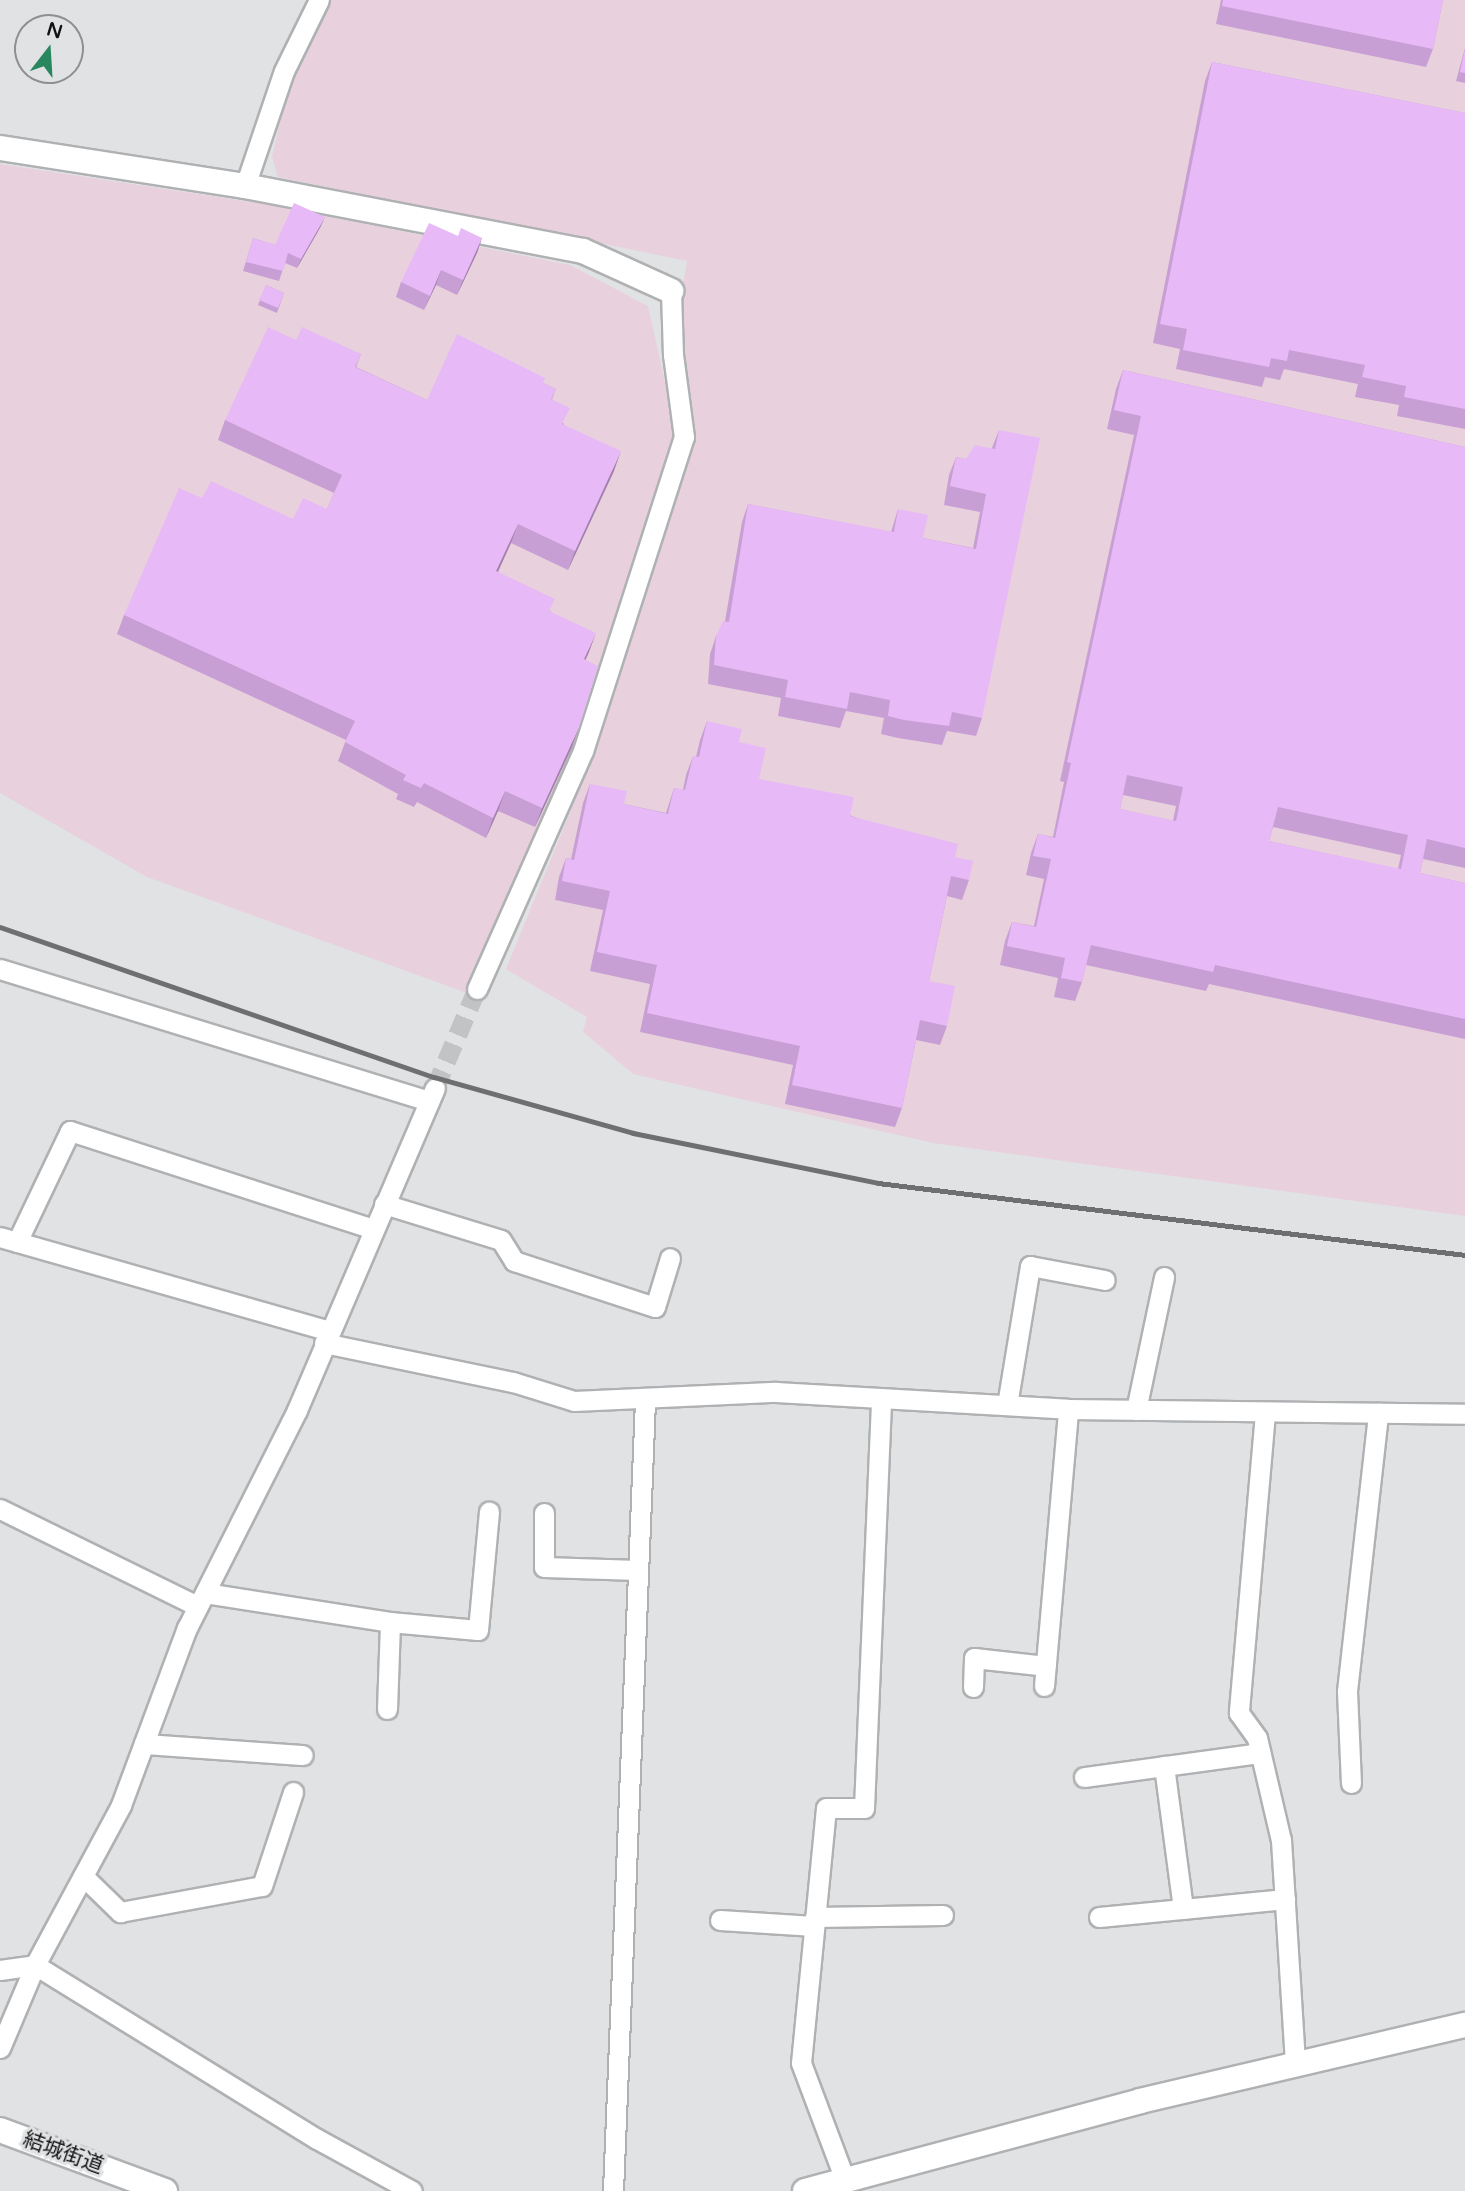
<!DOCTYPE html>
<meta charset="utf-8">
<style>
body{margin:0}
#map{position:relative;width:1465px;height:2191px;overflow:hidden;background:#e0e2e4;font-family:"Varela Round","Noto Sans JP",sans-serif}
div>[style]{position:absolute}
.industrial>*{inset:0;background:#e8d1dc}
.minor-tunnel>*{height:19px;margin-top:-9.5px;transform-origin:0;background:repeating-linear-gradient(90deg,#c1c3c4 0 19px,transparent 0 29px)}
.roads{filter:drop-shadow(2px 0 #afb1b3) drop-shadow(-2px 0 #afb1b3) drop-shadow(0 2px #afb1b3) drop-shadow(0 -2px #afb1b3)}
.minor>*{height:19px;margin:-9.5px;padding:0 9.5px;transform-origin:9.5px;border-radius:9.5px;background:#fff}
.tertiary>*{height:24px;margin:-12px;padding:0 12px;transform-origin:12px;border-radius:12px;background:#fff}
.rail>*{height:5px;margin:-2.5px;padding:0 2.5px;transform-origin:2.5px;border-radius:2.5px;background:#6d6f70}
.wall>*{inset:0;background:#c89fd4}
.shaded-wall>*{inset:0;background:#a282ad}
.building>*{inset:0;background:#e8b9f7}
span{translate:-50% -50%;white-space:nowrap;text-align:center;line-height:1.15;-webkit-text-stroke:6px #e0e2e4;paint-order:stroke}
.street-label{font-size:21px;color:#111212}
.north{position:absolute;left:14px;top:14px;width:70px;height:70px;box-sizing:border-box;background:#e0e2e4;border:2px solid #8d8f90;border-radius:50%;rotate:17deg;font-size:19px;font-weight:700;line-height:28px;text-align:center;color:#111212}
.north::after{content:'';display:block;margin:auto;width:24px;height:32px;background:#29875f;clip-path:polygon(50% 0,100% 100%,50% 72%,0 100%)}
</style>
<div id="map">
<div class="industrial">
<i style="clip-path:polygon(327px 0,1465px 0,1465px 1216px,933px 1143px,633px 1074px,583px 1032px,587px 1017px,506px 969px,594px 754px,691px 441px,677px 323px,687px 261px,278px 177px,272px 157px,293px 66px)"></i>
<i style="clip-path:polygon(0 164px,278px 206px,570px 265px,648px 306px,676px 431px,577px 754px,467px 993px,147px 877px,0 793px)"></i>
</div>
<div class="minor-tunnel">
<i style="left:435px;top:1088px;width:108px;rotate:-67deg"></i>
</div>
<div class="roads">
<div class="minor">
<i style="left:245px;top:186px;width:121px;rotate:-71.3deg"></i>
<i style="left:284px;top:71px;width:79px;rotate:-63.8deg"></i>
<i style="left:0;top:969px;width:449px;rotate:17.1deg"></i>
<i style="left:477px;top:989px;width:261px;rotate:-66deg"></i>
<i style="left:583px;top:751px;width:330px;rotate:-72.2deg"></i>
<i style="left:684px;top:437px;width:83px;rotate:-97.6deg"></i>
<i style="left:673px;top:355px;width:64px;rotate:-91.8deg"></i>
<i style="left:384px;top:1204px;width:122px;rotate:17.1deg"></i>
<i style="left:501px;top:1240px;width:25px;rotate:58deg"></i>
<i style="left:514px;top:1261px;width:148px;rotate:18.1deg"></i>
<i style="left:655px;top:1307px;width:51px;rotate:-73deg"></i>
<i style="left:0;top:1237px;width:342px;rotate:15.9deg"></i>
<i style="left:17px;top:1242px;width:123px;rotate:-64.5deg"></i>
<i style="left:70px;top:1131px;width:318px;rotate:17.9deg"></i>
<i style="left:324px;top:1343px;width:193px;rotate:11.7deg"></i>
<i style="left:513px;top:1382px;width:64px;rotate:17.3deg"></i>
<i style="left:574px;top:1401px;width:202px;rotate:-2.6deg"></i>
<i style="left:776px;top:1392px;width:292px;rotate:3.3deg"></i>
<i style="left:1068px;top:1409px;width:397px;rotate:0.7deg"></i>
<i style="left:1007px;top:1405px;width:141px;rotate:-80.6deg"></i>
<i style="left:1030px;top:1266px;width:76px;rotate:10.6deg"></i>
<i style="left:1136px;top:1410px;width:136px;rotate:-78.1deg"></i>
<i style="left:1265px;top:1413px;width:301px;rotate:95deg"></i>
<i style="left:1239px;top:1713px;width:31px;rotate:54deg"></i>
<i style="left:1257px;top:1738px;width:105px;rotate:76.8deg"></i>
<i style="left:1281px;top:1840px;width:223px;rotate:86.4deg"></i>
<i style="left:0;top:1509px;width:220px;rotate:26.2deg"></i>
<i style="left:544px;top:1513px;width:54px;rotate:90deg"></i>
<i style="left:544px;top:1567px;width:94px;rotate:1.8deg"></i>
<i style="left:205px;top:1593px;width:187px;rotate:8.9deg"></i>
<i style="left:390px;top:1622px;width:88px;rotate:5.2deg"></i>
<i style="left:478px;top:1630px;width:119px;rotate:-84.7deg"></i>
<i style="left:1044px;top:1686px;width:278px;rotate:-85deg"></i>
<i style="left:973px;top:1687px;width:29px;rotate:-88deg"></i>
<i style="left:974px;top:1658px;width:72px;rotate:6.3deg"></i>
<i style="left:387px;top:1709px;width:87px;rotate:-88deg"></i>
<i style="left:144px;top:1744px;width:159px;rotate:4deg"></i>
<i style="left:1164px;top:1766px;width:144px;rotate:82.4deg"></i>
<i style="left:1084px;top:1777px;width:178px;rotate:-7.8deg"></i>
<i style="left:1351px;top:1783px;width:92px;rotate:-92.5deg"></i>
<i style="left:1347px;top:1691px;width:280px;rotate:-83.6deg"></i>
<i style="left:83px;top:1876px;width:52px;rotate:44.2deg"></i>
<i style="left:120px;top:1912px;width:144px;rotate:-10.4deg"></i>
<i style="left:262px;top:1886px;width:99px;rotate:-71.7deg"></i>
<i style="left:815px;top:1917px;width:128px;rotate:-0.9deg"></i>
<i style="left:1099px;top:1917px;width:187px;rotate:-5.5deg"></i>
<i style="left:720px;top:1920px;width:94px;rotate:3.7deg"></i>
<i style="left:0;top:1970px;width:35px;rotate:-8deg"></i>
<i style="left:35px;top:1965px;width:331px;rotate:31.7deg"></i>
<i style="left:317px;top:2139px;width:108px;rotate:28.7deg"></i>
<i style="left:0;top:2048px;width:90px;rotate:-67.1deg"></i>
<i style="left:35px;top:1965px;width:182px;rotate:-61.7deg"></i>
<i style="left:121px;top:1805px;width:189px;rotate:-69.6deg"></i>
<i style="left:187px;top:1628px;width:244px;rotate:-63.2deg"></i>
<i style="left:297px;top:1410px;width:350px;rotate:-66.8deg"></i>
<i style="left:845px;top:2180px;width:125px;rotate:-110.6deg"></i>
<i style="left:801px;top:2063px;width:256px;rotate:-84.4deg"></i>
<i style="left:826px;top:1808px;width:38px"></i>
<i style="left:864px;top:1808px;width:410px;rotate:-87.6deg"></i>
<i style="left:613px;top:2191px;width:792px;rotate:-87.68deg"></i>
</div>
<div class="tertiary">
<i style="left:0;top:148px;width:248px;rotate:8.8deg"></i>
<i style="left:245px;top:186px;width:344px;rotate:10.9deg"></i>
<i style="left:583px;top:251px;width:97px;rotate:24.4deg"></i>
<i style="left:0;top:2130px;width:176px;rotate:20.3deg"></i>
<i style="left:805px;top:2191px;width:347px;rotate:-15deg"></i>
<i style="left:1140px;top:2101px;width:334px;rotate:-13.2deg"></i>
</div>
</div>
<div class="rail">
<i style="left:0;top:927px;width:459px;rotate:19.1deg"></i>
<i style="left:434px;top:1077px;width:207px;rotate:15.7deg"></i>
<i style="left:633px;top:1133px;width:250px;rotate:11.5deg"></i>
<i style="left:878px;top:1183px;width:591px;rotate:6.99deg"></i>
</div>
<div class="wall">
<i style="clip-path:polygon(1221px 0,1443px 0,1433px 49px,1426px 67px,1216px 24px)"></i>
<i style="clip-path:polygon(1465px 48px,1465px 83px,1456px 81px)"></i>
<i style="clip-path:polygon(1212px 62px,1465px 113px,1465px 429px,1397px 416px,1399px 405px,1355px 397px,1358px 384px,1284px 369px,1280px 380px,1265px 377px,1262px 387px,1176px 369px,1180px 349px,1153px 343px,1205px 81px)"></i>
<i style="clip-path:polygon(321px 226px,297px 268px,285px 263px,279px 281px,243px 271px,253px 238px,275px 245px)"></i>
<i style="clip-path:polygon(458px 236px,482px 238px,477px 253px,457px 295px,436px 285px,424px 310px,396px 297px,401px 282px)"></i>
<i style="clip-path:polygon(266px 285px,284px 293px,277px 313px,258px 305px)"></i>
<i style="clip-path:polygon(296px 340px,361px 354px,356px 367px,427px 400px,543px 383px,556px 389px,552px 399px,564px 425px,614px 471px,568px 570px,511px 543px,498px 572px,550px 611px,589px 652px,585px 660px,572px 747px,535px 827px,498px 811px,486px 838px,417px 802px,414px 807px,396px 799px,398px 794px,338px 761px,346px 740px,117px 634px,124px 615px,202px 498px,293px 519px,327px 509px,334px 493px,218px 440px,225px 420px)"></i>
<i style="clip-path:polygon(evenodd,1123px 370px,1465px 447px,1465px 868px,1423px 859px,1420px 873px,1465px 883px,1465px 1039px,1209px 984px,1206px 991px,1086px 965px,1082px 982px,1075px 1001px,1054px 997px,1058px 978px,1000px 965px,1005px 941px,1012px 922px,1034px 926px,1044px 879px,1026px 875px,1031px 853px,1038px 834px,1053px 837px,1064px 782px,1060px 781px,1134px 435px,1107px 429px,1116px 389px,1123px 370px,1123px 795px,1176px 806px,1173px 821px,1120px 809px,1123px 795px,1123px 370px,1273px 827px,1401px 855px,1398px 869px,1269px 841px,1273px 827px)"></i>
<i style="clip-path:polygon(999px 430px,982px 718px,976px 736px,947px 731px,942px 745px,898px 738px,881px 734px,884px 718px,846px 711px,840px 728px,778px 716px,781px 698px,708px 684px,710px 654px,716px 636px,725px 621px,742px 522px,748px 504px,891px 532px,898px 509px,923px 538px,973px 548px,980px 512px,944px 505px,949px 475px,956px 457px,966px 459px,992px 448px)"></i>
<i style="clip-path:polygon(707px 721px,739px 742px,759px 779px,955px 857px,969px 880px,962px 900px,947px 896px,929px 981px,947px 1026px,940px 1045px,916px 1040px,902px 1108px,895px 1127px,785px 1104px,793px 1065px,640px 1032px,650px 984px,590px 971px,603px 910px,555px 900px,559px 877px,566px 858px,571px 859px,583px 803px,590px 784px,624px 804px,666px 813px,674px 788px,683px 790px,686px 775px,693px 756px,696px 757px,700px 740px)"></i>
</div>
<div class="shaded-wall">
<i style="clip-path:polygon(325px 217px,321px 226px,297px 268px,301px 259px)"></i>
<i style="clip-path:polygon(482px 238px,477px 253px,457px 295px,463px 280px)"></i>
<i style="clip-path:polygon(441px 270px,436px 285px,424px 310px,430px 296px)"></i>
<i style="clip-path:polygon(621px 451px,614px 471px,568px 570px,575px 551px)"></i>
<i style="clip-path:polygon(518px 524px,511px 543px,489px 591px,496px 571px)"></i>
<i style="clip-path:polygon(596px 633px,589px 652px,577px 679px,584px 659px)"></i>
<i style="clip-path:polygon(579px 727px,572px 747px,535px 827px,542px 808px)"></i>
<i style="clip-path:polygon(505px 791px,498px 811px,486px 838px,493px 818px)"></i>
</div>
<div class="building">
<i style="clip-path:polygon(1223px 0,1443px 0,1433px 49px,1222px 6px)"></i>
<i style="clip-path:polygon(1465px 49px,1465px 73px,1460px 72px)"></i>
<i style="clip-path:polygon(1212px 62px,1465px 113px,1465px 409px,1404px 397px,1406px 386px,1362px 377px,1365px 365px,1289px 350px,1287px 361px,1271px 358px,1269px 367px,1183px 350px,1187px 329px,1160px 324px)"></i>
<i style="clip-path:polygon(294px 203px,325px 217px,301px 259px,288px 253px,283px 271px,246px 262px,253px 238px,275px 245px)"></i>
<i style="clip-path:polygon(429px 223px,458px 236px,461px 228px,482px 238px,463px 280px,441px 270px,430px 296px,401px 282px)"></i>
<i style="clip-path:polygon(266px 285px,284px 293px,278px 308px,259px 300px)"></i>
<i style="clip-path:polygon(268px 327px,296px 340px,302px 327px,361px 354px,355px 367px,427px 400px,457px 334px,545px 378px,543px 383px,556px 389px,551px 399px,570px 408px,562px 424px,621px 451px,575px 551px,518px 524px,496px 571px,555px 599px,549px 611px,596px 633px,584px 659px,598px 666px,579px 727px,542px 808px,505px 791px,493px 818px,424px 783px,421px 788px,403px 780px,406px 775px,345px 742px,355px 721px,124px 615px,179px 488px,202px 498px,211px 481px,293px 519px,303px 498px,327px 509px,342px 475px,225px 420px)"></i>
<i style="clip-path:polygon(evenodd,1123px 370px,1465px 447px,1465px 848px,1427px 839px,1420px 873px,1465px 883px,1465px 1019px,1215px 965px,1213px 972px,1091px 945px,1082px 982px,1061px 978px,1065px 958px,1007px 946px,1012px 922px,1036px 927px,1051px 859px,1033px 856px,1038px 834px,1055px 838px,1071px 763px,1067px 762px,1141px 416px,1114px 410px,1123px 370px,1127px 775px,1183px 787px,1176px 821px,1120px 809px,1127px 775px,1123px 370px,1278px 807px,1408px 835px,1401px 869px,1269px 841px,1278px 807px)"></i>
<i style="clip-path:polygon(999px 430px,1040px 438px,982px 718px,952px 712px,949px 726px,904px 720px,888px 716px,890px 700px,850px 692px,847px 709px,785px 697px,788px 680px,714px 665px,716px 636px,723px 621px,729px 622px,748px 504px,894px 532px,898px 509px,928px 515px,923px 538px,976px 549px,986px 494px,950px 486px,956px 457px,966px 459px,975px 445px,995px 449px)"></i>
<i style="clip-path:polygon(707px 721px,742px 729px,739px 742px,766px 748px,759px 779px,854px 797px,850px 816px,958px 844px,955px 857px,973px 861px,969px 880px,951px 876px,929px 981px,955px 986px,947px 1026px,920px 1020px,902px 1108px,792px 1085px,800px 1046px,647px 1013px,657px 965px,597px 952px,610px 891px,562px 881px,566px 858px,574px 860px,590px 784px,627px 791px,624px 804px,668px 814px,674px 788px,685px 790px,693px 756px,699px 757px)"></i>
</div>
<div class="street-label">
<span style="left:63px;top:2153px;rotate:20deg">結城街道</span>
</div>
<div class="north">N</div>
</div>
